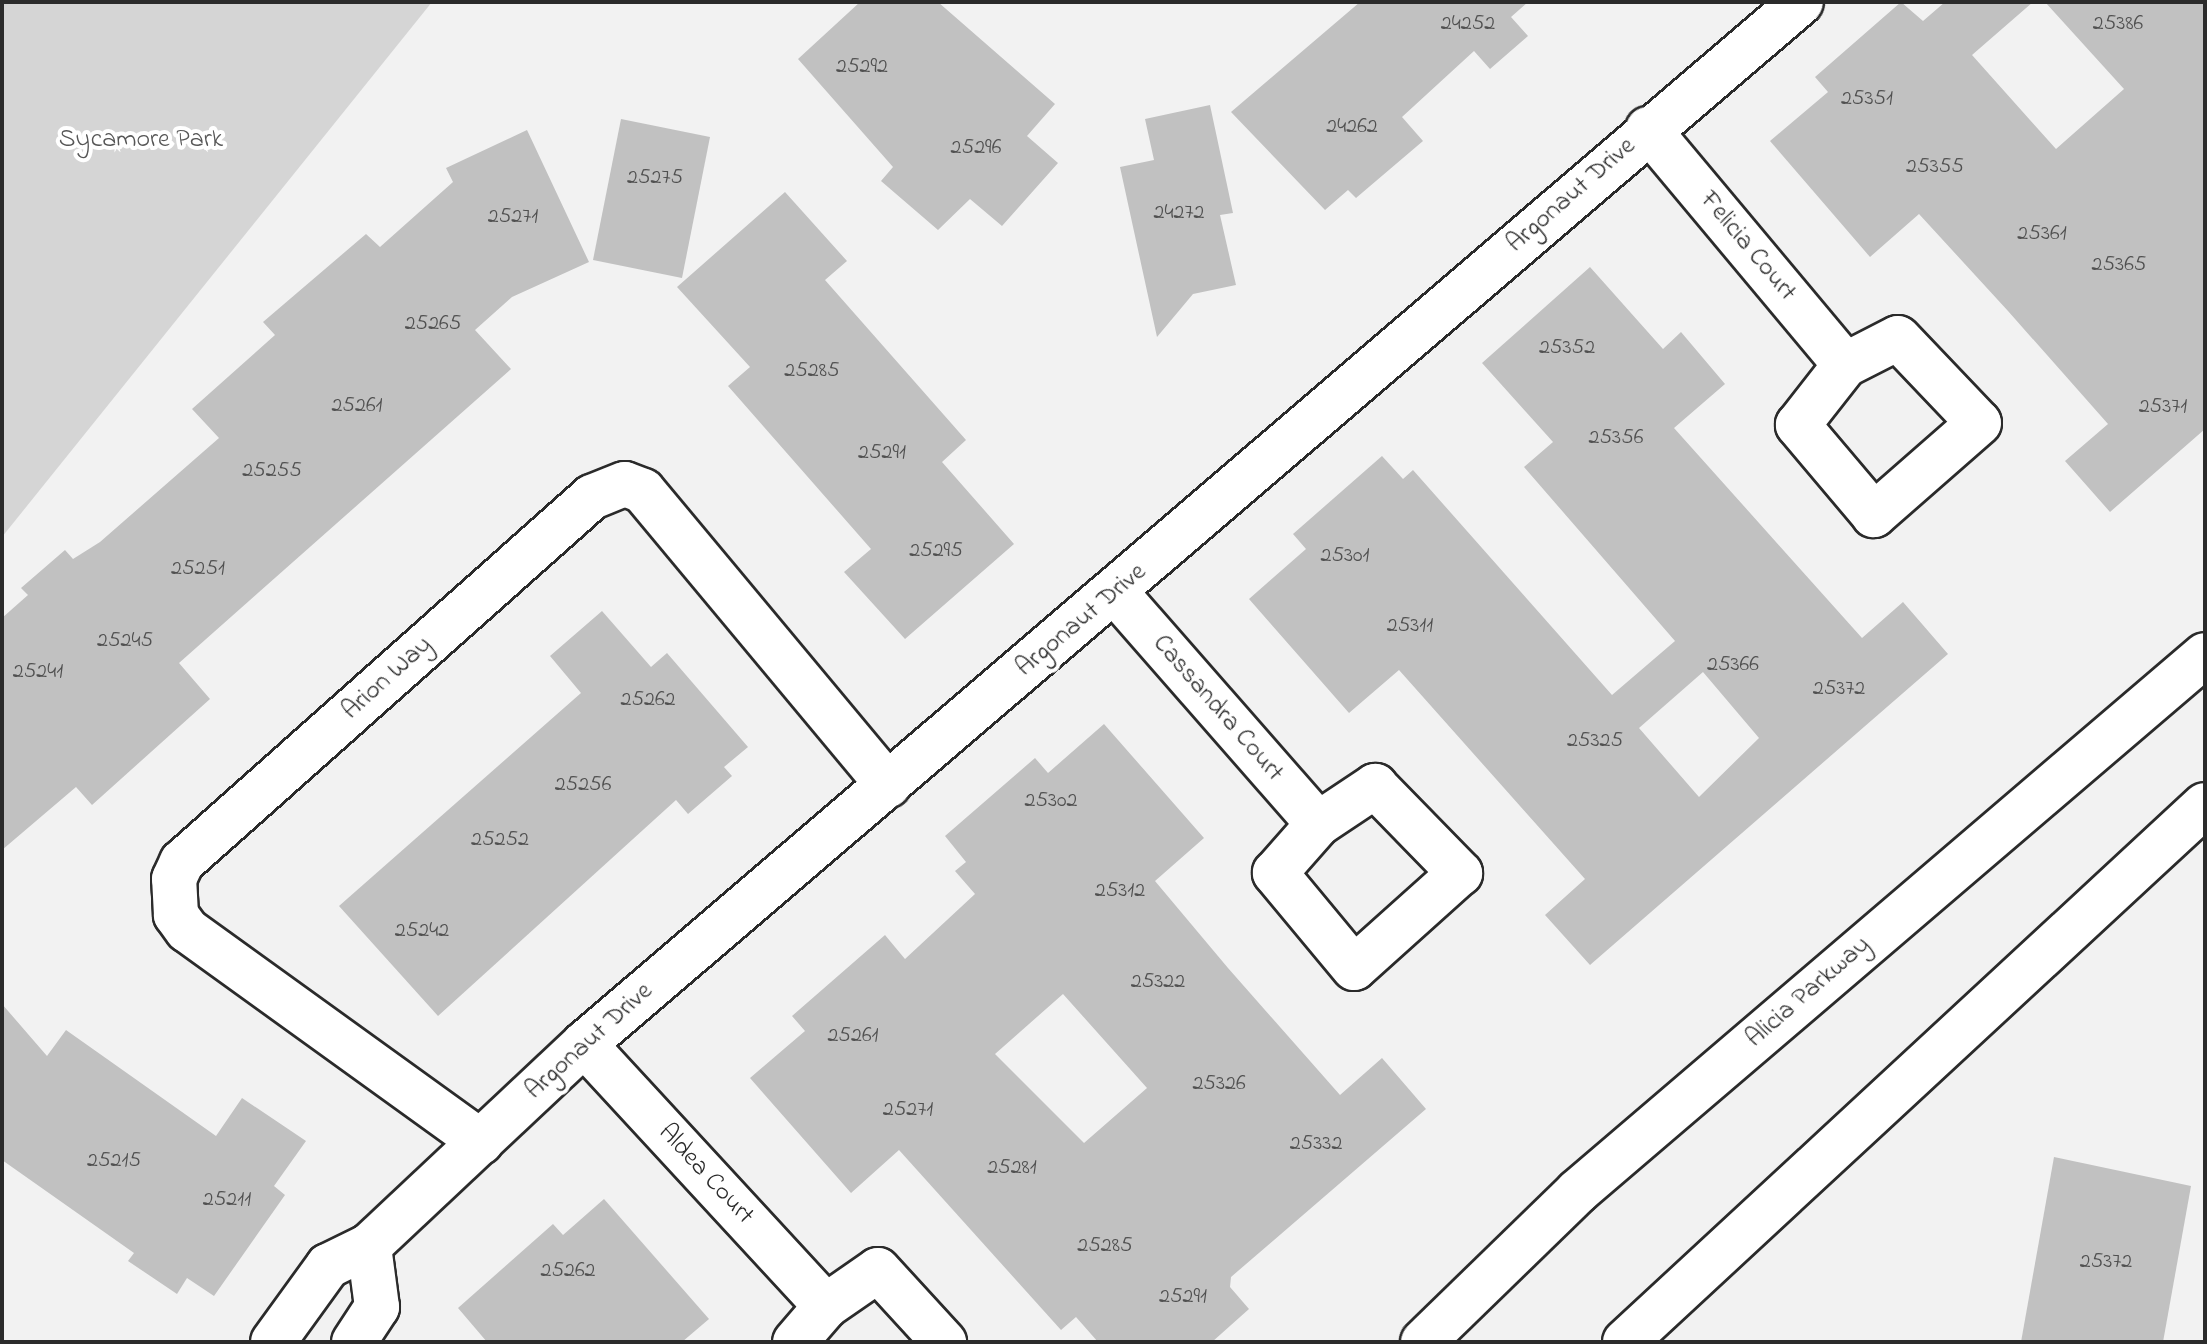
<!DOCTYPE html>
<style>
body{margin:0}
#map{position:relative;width:2207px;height:1344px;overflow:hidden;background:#f2f2f2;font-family:"Indie Flower",sans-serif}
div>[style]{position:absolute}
.green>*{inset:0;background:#d5d5d5}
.building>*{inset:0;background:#c1c1c1}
.roads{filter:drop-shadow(2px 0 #2b2b2b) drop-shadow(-2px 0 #2b2b2b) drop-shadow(0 2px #2b2b2b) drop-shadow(0 -2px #2b2b2b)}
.street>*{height:44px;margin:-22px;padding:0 22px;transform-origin:22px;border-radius:22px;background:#fff}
.primary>*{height:44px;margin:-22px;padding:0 22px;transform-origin:22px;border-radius:22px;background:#fff}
span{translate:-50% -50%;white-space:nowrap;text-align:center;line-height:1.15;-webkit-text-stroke:8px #fff;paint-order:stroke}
.number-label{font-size:22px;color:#505050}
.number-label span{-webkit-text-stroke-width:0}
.park-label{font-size:26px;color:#565656}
.street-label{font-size:26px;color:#2b2b2b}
.frame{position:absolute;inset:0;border:4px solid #2b2b2b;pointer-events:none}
</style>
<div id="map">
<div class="green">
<i style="clip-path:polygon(2px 2px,432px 2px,2px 537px)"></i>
</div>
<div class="building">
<i style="clip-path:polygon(860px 2px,938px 2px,1055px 104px,1027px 136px,1058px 163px,1002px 226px,970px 199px,938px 230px,881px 181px,893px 167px,798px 59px)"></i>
<i style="clip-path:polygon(1360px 2px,1528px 2px,1511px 17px,1528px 36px,1490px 69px,1474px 51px,1402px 117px,1423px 141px,1356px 198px,1348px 190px,1325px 210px,1231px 112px)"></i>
<i style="clip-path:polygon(1901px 2px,1923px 21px,1945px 2px,2033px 2px,1972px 55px,2056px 149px,2124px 89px,2045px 2px,2205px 2px,2205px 429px,2110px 512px,2065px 461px,2108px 424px,2008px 311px,1919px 214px,1870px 257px,1770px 141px,1828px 92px,1815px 77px)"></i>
<i style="clip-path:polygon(1210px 105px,1233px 213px,1220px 215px,1236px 285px,1193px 294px,1157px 337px,1120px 167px,1154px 160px,1145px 119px)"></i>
<i style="clip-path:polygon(621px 119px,710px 137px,682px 278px,593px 260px)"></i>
<i style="clip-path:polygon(527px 130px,589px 262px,512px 297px,475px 330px,511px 369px,179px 663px,210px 699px,92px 805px,76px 787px,2px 850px,2px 618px,28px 595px,21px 588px,65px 550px,73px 559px,100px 542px,219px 438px,192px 409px,275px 335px,263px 322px,366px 234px,380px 247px,453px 182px,446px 168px)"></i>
<i style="clip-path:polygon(785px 192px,847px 261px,825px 280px,966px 440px,942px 462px,1014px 544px,905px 639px,844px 572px,871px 549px,728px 386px,750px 367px,677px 287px)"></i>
<i style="clip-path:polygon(evenodd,1590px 267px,1663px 349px,1681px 332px,1725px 384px,1674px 428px,1862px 638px,1903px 602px,1948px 654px,1590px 965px,1545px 915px,1585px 879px,1399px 670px,1349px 713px,1249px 599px,1306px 549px,1293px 534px,1382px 456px,1403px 479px,1413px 470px,1612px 695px,1675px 641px,1524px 467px,1553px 442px,1482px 363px,1590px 267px,1703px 672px,1759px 738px,1699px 797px,1639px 728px,1703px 672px)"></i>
<i style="clip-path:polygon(602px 611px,651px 667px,667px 653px,748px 747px,724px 767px,732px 776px,688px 814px,676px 800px,438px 1016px,339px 906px,581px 693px,550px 656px)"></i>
<i style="clip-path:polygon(evenodd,1104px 724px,1204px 838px,1155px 881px,1228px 968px,1340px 1095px,1382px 1058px,1426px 1109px,1231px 1277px,1230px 1287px,1249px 1309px,1212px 1342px,1098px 1342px,1076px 1317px,1061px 1330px,899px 1150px,851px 1193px,750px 1078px,805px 1031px,792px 1016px,885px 935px,905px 959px,975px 894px,955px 871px,966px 862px,945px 836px,1035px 758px,1048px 773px,1104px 724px,1063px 994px,1147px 1088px,1084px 1143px,995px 1054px,1063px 994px)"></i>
<i style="clip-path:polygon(2px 1004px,47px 1056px,66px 1030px,216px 1136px,242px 1098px,306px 1141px,274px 1186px,285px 1195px,214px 1296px,187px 1278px,177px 1294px,128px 1261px,134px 1253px,2px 1160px)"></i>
<i style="clip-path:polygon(2054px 1157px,2191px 1186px,2163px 1342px,2021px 1342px)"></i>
<i style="clip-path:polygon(604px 1199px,709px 1319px,682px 1342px,487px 1342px,458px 1308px,553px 1224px,563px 1235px)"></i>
</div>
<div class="roads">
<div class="street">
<i style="left:1648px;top:129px;width:307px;rotate:50.1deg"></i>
<i style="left:1898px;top:338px;width:117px;rotate:46.4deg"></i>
<i style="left:1979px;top:423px;width:140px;rotate:138.8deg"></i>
<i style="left:1874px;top:515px;width:118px;rotate:-130.2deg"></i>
<i style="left:1798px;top:425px;width:76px;rotate:-51.9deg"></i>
<i style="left:1845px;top:365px;width:59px;rotate:-27deg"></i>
<i style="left:1116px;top:593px;width:307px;rotate:48.8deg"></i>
<i style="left:1375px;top:786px;width:122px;rotate:45.7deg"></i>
<i style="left:1460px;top:873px;width:142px;rotate:138.1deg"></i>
<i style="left:1354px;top:968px;width:124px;rotate:-129.7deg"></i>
<i style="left:1275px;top:873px;width:65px;rotate:-48.7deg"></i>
<i style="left:1318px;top:824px;width:69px;rotate:-33.7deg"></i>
<i style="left:584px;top:1044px;width:357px;rotate:47.3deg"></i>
<i style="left:481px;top:1142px;width:362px;rotate:-144.2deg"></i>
<i style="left:187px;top:930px;width:19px;rotate:-126deg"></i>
<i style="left:176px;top:915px;width:36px;rotate:-93deg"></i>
<i style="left:174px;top:879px;width:19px;rotate:-65deg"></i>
<i style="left:182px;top:862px;width:549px;rotate:-41.68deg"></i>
<i style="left:592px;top:497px;width:35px;rotate:-22deg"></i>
<i style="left:625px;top:484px;width:19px;rotate:21deg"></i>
<i style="left:643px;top:491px;width:383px;rotate:50.2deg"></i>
<i style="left:273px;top:1342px;width:94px;rotate:-54.1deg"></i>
<i style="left:328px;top:1266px;width:46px;rotate:-26deg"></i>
<i style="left:369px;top:1246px;width:295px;rotate:-43.2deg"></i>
<i style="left:584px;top:1044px;width:1602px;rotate:-40.57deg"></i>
<i style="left:354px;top:1342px;width:42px;rotate:-56.7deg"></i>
<i style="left:377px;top:1307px;width:62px;rotate:-97.5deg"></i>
<i style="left:795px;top:1342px;width:48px;rotate:-49.3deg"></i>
<i style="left:826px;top:1306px;width:63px;rotate:-34.7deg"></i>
<i style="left:878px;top:1270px;width:98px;rotate:47.5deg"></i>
</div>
<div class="primary">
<i style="left:1423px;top:1342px;width:215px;rotate:-44.2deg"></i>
<i style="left:1577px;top:1192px;width:826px;rotate:-40.53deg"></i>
<i style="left:1625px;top:1342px;width:790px;rotate:-42.8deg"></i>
</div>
</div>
<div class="number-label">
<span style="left:1468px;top:25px">24252</span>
<span style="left:2118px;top:25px">25386</span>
<span style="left:862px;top:68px">25292</span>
<span style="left:1867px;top:100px">25351</span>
<span style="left:1352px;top:128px">24262</span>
<span style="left:976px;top:149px">25296</span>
<span style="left:1935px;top:168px">25355</span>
<span style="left:655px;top:179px">25275</span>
<span style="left:1179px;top:214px">24272</span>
<span style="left:513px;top:218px">25271</span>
<span style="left:2042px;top:235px">25361</span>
<span style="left:2119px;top:266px">25365</span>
<span style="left:433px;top:325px">25265</span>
<span style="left:1567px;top:349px">25352</span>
<span style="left:812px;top:372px">25285</span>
<span style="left:357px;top:407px">25261</span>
<span style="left:2163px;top:408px">25371</span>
<span style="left:1616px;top:439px">25356</span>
<span style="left:882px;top:454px">25291</span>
<span style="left:272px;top:472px">25255</span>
<span style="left:936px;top:552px">25295</span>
<span style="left:1345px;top:557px">25301</span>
<span style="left:198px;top:570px">25251</span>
<span style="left:1410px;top:627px">25311</span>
<span style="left:125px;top:642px">25245</span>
<span style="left:1733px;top:666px">25366</span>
<span style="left:38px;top:673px">25241</span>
<span style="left:1839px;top:690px">25372</span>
<span style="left:648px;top:701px">25262</span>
<span style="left:1595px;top:742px">25325</span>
<span style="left:583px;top:786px">25256</span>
<span style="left:1051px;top:802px">25302</span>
<span style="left:500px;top:841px">25252</span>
<span style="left:1120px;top:892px">25312</span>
<span style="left:422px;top:932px">25242</span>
<span style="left:1158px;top:983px">25322</span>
<span style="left:853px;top:1037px">25261</span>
<span style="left:1219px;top:1085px">25326</span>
<span style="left:908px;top:1111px">25271</span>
<span style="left:1316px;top:1145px">25332</span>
<span style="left:114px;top:1162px">25215</span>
<span style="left:1012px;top:1169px">25281</span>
<span style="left:227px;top:1201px">25211</span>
<span style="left:1105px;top:1247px">25285</span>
<span style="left:2106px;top:1263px">25372</span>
<span style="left:568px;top:1272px">25262</span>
<span style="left:1183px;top:1298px">25291</span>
</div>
<div class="park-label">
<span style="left:141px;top:141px">Sycamore Park</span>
</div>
<div class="street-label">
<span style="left:1572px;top:196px;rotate:-41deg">Argonaut Drive</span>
<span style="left:1747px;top:247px;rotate:50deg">Felicia Court</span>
<span style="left:1082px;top:621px;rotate:-40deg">Argonaut Drive</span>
<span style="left:388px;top:679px;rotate:-42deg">Arion Way</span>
<span style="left:1217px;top:709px;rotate:49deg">Cassandra Court</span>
<span style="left:1809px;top:993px;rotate:-41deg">Alicia Parkway</span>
<span style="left:590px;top:1042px;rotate:-42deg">Argonaut Drive</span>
<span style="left:705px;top:1175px;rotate:47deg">Aldea Court</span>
</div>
<div class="frame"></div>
</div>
